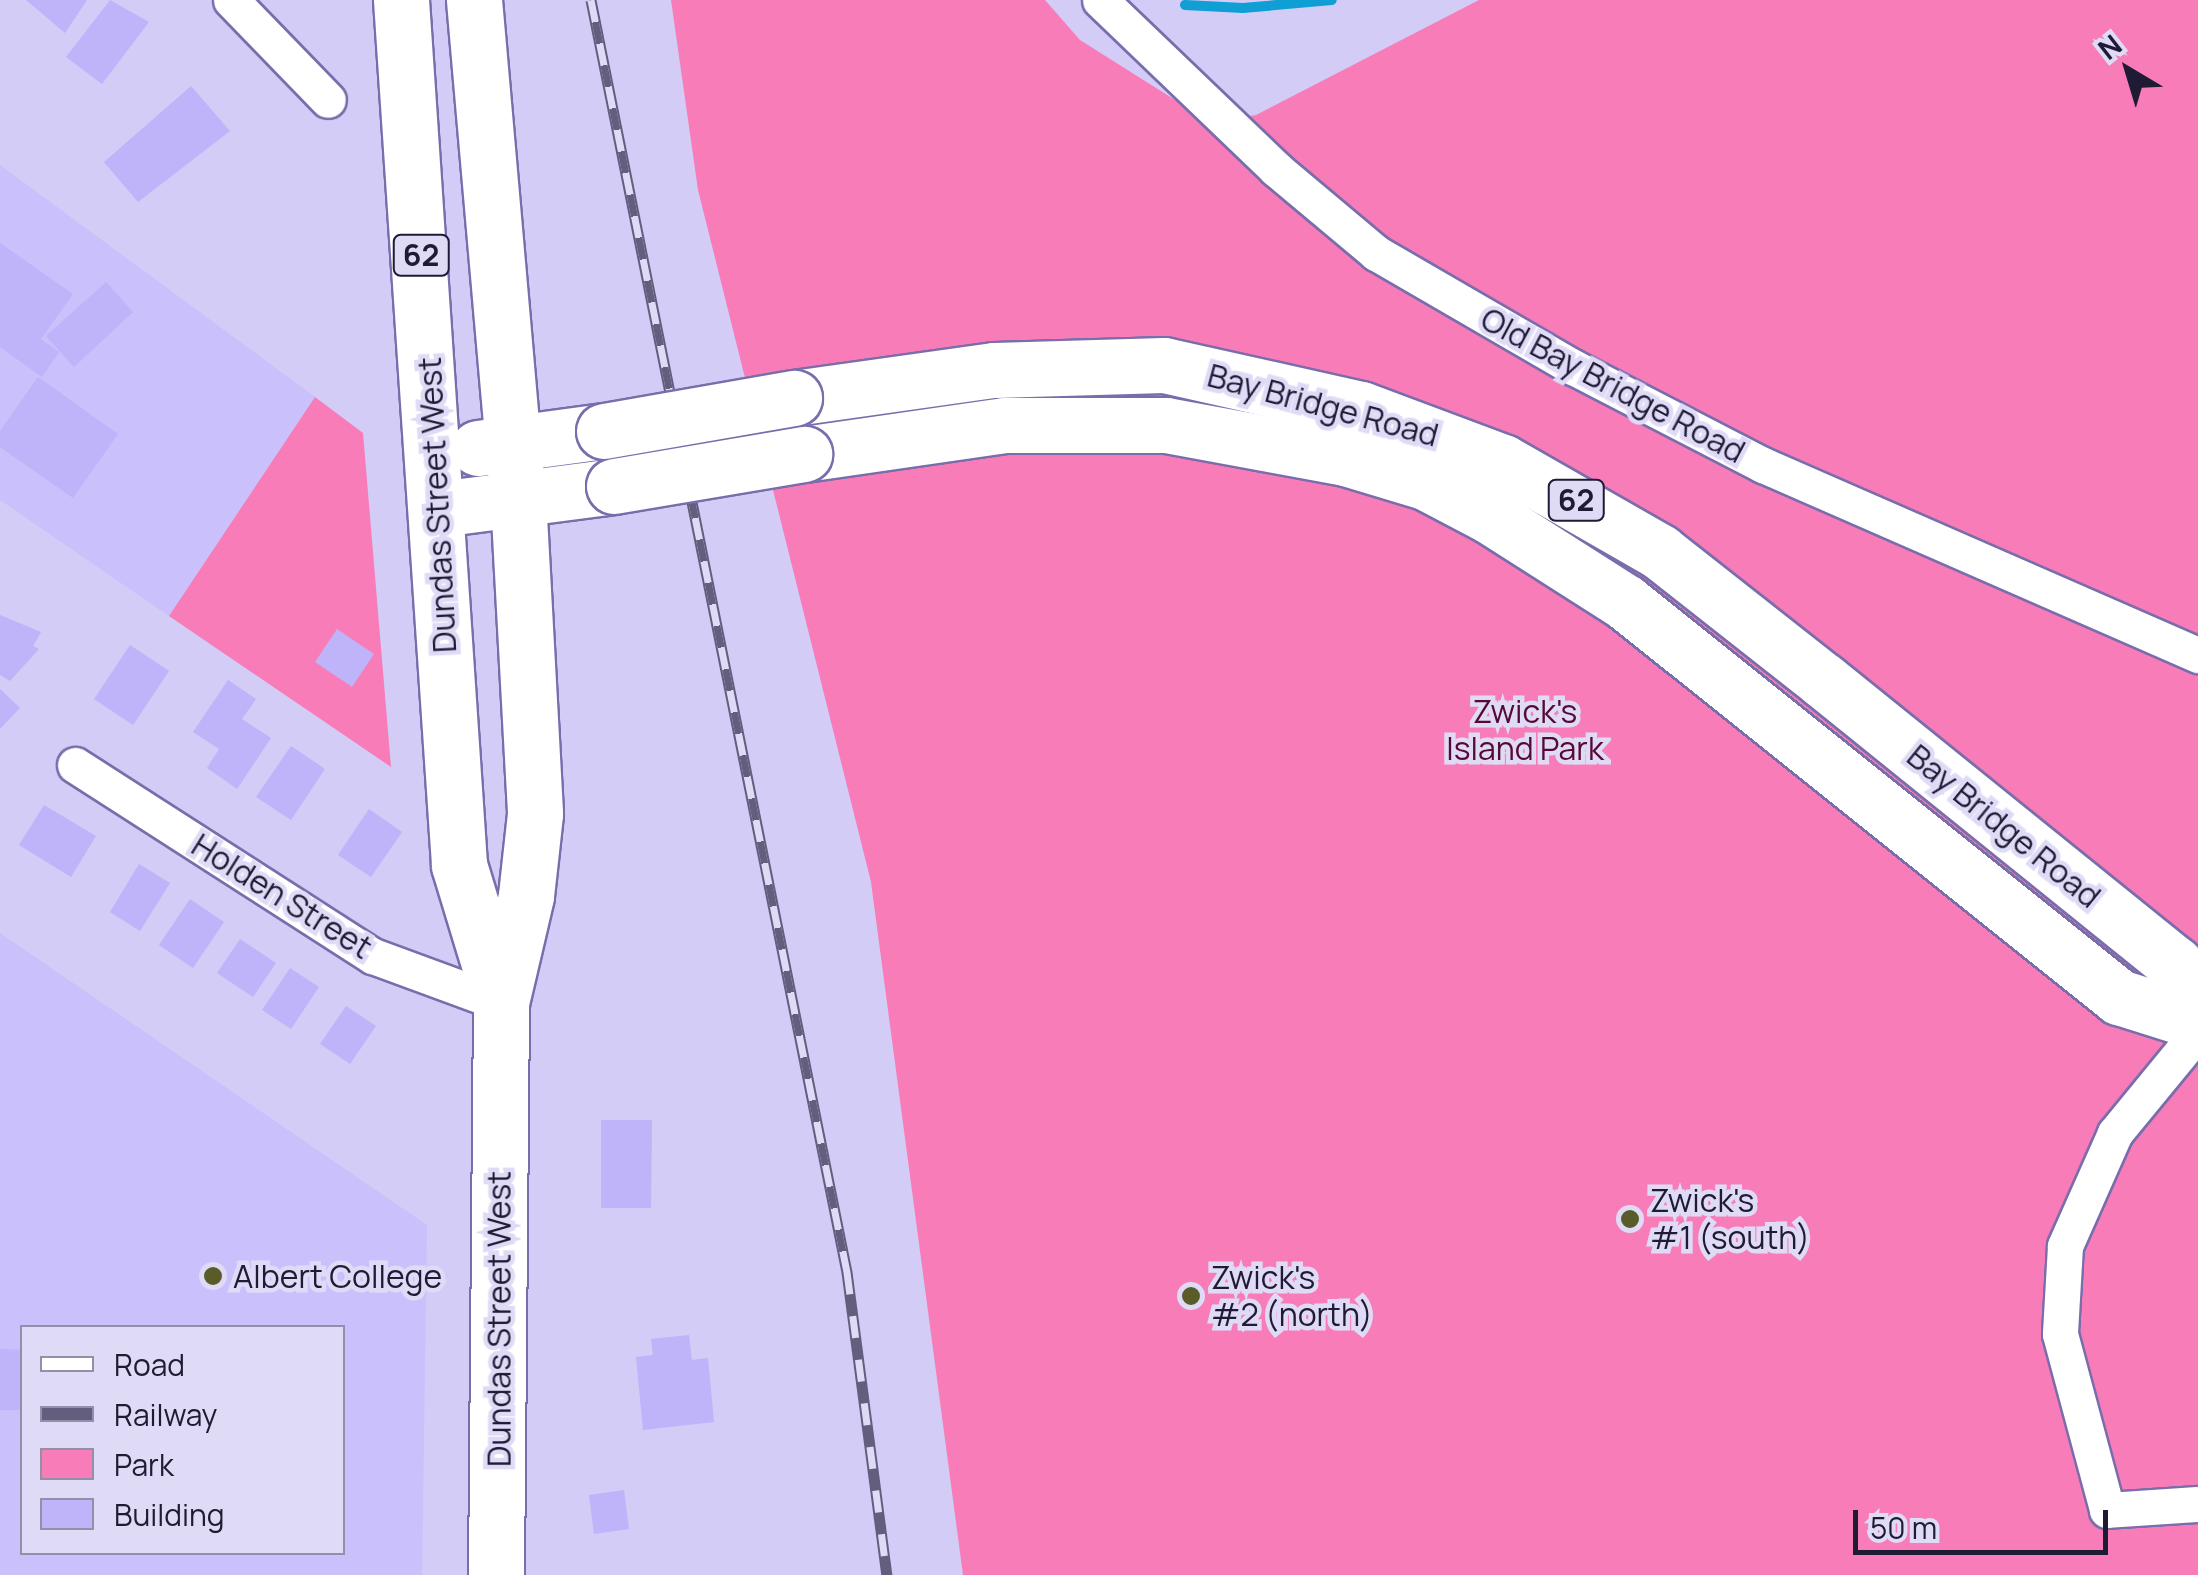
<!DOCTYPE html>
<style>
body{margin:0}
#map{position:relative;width:2198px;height:1575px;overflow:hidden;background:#d2ccf6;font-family:Manrope,sans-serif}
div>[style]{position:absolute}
.built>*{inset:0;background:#c9c0fc}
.green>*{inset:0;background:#f77cb7}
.stream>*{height:10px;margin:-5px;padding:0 5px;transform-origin:5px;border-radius:5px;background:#109fd4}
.building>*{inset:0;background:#bfb3f9}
.roads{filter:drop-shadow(2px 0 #796dac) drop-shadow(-2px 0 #796dac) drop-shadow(0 2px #796dac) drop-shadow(0 -2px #796dac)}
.minor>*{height:35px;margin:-17.5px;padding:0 17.5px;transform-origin:17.5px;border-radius:17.5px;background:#fff}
.primary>*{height:55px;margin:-27.5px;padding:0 27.5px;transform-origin:27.5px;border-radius:27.5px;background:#fff}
.rail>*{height:11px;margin-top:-5.5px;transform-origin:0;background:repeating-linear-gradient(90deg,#dfdbf7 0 22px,#645e7e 0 44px);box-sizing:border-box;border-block:2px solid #645e7e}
.bridges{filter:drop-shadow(2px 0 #796dac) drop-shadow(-2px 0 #796dac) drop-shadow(0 2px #796dac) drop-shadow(0 -2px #796dac)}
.primary-bridge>*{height:55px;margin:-27.5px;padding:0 27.5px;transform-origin:27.5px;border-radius:27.5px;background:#fff}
.dots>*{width:28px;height:28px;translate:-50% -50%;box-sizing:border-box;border:5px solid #dfdbf7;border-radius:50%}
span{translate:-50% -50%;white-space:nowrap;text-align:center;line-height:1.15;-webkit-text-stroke:9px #dfdbf7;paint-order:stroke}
.shield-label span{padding:2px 8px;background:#dfdbf7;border:2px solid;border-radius:8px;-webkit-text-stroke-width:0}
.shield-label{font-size:30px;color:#201b34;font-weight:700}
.street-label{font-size:32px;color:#201b34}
.park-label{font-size:32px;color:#570936}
.poi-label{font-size:32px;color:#201b34}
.left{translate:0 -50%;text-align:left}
.legend{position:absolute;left:20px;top:1325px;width:325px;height:230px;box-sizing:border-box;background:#dfdbf7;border:2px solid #938ea9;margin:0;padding:12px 18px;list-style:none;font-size:30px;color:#201b34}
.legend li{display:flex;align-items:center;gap:20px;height:50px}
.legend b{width:50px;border:2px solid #938ea9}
.north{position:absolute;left:2078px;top:20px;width:100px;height:100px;-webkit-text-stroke:8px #dfdbf7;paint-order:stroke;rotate:322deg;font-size:28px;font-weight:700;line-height:40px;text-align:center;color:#201b34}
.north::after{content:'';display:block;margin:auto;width:35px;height:45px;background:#201b34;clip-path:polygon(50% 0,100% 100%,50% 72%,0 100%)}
.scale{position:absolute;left:1853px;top:1510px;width:255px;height:45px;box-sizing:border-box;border:5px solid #201b34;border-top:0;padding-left:12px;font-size:30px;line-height:35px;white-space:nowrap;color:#201b34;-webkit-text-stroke:8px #dfdbf7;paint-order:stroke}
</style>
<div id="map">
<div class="built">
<i style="clip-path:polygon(0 165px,315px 397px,169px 616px,0 500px)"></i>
<i style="clip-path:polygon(evenodd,0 933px,427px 1225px,422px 1575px,0 1575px,0 933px,22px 1328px,342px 1328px,342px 1552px,22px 1552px,22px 1328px)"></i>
</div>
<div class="green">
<i style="clip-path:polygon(671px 0,1045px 0,1080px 40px,1210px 122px,1256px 115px,1479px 0,2198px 0,2198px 1575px,963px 1575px,871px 882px,698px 190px)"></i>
<i style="clip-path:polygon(315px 397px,363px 433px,391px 767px,169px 616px)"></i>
</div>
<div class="stream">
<i style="left:1185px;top:5px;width:58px;rotate:3deg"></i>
<i style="left:1243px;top:8px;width:89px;rotate:-5.1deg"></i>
</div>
<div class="building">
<i style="clip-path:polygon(26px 0,87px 0,65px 33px)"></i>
<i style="clip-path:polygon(110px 0,149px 22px,102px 84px,66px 57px)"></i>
<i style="clip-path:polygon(191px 86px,230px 131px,138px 202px,104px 162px)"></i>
<i style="clip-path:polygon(0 243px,73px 294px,41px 339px,59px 352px,42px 377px,0 347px)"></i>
<i style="clip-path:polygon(106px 282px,133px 312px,74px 367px,46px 336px)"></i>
<i style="clip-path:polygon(38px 377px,118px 434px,73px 498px,0 447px,0 431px)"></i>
<i style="clip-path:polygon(0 615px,41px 632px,33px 646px,39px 649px,10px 681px,0 675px)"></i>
<i style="clip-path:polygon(337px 629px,374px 654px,352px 687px,315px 662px)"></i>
<i style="clip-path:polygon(130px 645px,169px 671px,133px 725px,94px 699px)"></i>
<i style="clip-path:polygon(228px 680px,256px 699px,242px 719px,271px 738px,237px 789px,207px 768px,219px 749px,193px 732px)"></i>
<i style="clip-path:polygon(0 689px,20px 708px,0 729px)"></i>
<i style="clip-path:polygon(291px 746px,325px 769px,291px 820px,256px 797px)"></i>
<i style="clip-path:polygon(44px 805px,96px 836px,71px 877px,19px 845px)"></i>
<i style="clip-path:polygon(369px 809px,402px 832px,371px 877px,338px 855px)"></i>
<i style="clip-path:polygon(139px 864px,170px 883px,140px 931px,110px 912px)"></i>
<i style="clip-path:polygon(190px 899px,224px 922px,193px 968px,159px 945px)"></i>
<i style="clip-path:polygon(240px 939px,276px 963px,253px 997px,217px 973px)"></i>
<i style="clip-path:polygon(290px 968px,319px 987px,291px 1029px,262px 1010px)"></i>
<i style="clip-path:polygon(346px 1006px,376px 1026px,350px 1064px,320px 1044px)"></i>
<i style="clip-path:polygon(601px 1120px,652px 1120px,651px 1208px,601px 1208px)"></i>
<i style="clip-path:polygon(689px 1335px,692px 1360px,708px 1358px,714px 1422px,643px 1430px,636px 1357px,653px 1355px,651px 1339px)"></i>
<i style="clip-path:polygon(0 1349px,22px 1350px,22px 1410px,0 1410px)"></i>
<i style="clip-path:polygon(624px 1490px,629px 1529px,594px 1534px,589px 1495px)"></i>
</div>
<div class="roads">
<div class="minor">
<i style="left:231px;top:0;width:139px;rotate:45.9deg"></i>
<i style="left:1100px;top:0;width:244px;rotate:43.8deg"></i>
<i style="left:1276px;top:169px;width:131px;rotate:40deg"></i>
<i style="left:1376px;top:253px;width:228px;rotate:30.1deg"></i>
<i style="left:1573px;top:367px;width:214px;rotate:27.3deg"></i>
<i style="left:1763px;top:465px;width:475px;rotate:23.6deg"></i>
<i style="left:75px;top:765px;width:354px;rotate:32.7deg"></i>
<i style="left:373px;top:956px;width:136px;rotate:20.2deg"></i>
<i style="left:2198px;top:1032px;width:131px;rotate:129.4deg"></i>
<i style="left:2115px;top:1133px;width:124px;rotate:113.9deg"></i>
<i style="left:2065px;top:1246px;width:88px;rotate:93.3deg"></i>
<i style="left:2060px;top:1334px;width:182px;rotate:75deg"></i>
<i style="left:2107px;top:1510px;width:91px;rotate:-3.8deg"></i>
</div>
<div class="primary">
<i style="left:401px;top:0;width:867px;rotate:86.16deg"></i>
<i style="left:459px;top:865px;width:144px;rotate:73.1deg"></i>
<i style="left:474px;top:0;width:500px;rotate:85deg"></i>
<i style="left:518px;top:498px;width:316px;rotate:86.9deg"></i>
<i style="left:535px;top:814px;width:82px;rotate:96.3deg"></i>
<i style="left:526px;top:896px;width:110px;rotate:103.2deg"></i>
<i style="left:501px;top:1003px;width:572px;rotate:90.5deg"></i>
<i style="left:794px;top:398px;width:202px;rotate:-8deg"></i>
<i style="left:994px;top:370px;width:170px;rotate:-1.7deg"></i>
<i style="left:1164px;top:365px;width:202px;rotate:12.6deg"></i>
<i style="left:1361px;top:409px;width:152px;rotate:20.5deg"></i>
<i style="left:1503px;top:462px;width:181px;rotate:29.8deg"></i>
<i style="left:1660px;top:552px;width:209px;rotate:38.2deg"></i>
<i style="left:1824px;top:681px;width:451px;rotate:38.9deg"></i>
<i style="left:2175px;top:964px;width:51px;rotate:62.9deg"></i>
<i style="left:478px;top:448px;width:127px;rotate:-7.7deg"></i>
<i style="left:804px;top:454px;width:203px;rotate:-8.2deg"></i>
<i style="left:1005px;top:425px;width:161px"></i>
<i style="left:1166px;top:425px;width:182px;rotate:10.4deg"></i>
<i style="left:1345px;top:458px;width:84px;rotate:16.7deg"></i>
<i style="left:1425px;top:482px;width:73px;rotate:27.6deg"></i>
<i style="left:1490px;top:516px;width:160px;rotate:32.5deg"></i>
<i style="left:1625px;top:602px;width:633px;rotate:38.65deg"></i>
<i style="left:2119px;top:997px;width:83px;rotate:17.6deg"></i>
<i style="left:439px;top:509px;width:177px;rotate:-7.5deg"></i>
</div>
</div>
<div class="rail">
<i style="left:591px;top:0;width:1298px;rotate:78.62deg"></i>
<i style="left:847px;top:1272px;width:306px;rotate:82.5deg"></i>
</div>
<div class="bridges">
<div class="primary-bridge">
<i style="left:604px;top:431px;width:193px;rotate:-9.9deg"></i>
<i style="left:614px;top:486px;width:193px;rotate:-9.6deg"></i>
</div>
</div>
<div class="dots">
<i style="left:1630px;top:1219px;background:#595b29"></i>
<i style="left:213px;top:1276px;background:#595b29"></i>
<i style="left:1191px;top:1296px;background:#595b29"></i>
</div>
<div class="shield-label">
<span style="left:421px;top:255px">62</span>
<span style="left:1576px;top:500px">62</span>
</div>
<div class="street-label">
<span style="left:1613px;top:385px;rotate:28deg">Old Bay Bridge Road</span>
<span style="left:1323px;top:405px;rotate:15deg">Bay Bridge Road</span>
<span style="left:437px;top:505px;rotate:-93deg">Dundas Street West</span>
<span style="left:2004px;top:826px;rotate:39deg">Bay Bridge Road</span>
<span style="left:282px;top:896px;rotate:32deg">Holden Street</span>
<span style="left:499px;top:1319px;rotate:-90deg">Dundas Street West</span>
</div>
<div class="park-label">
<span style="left:1525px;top:730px">Zwick's<br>Island Park</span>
</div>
<div class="poi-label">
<span class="left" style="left:1650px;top:1219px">Zwick's<br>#1 (south)</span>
<span class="left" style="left:233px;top:1276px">Albert College</span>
<span class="left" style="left:1211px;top:1296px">Zwick's<br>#2 (north)</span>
</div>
<ul class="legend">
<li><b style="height:12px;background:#fff"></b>Road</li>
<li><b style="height:12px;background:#645e7e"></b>Railway</li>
<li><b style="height:28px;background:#f77cb7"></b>Park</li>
<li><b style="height:28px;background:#bfb3f9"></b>Building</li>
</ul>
<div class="north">N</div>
<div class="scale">50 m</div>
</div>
